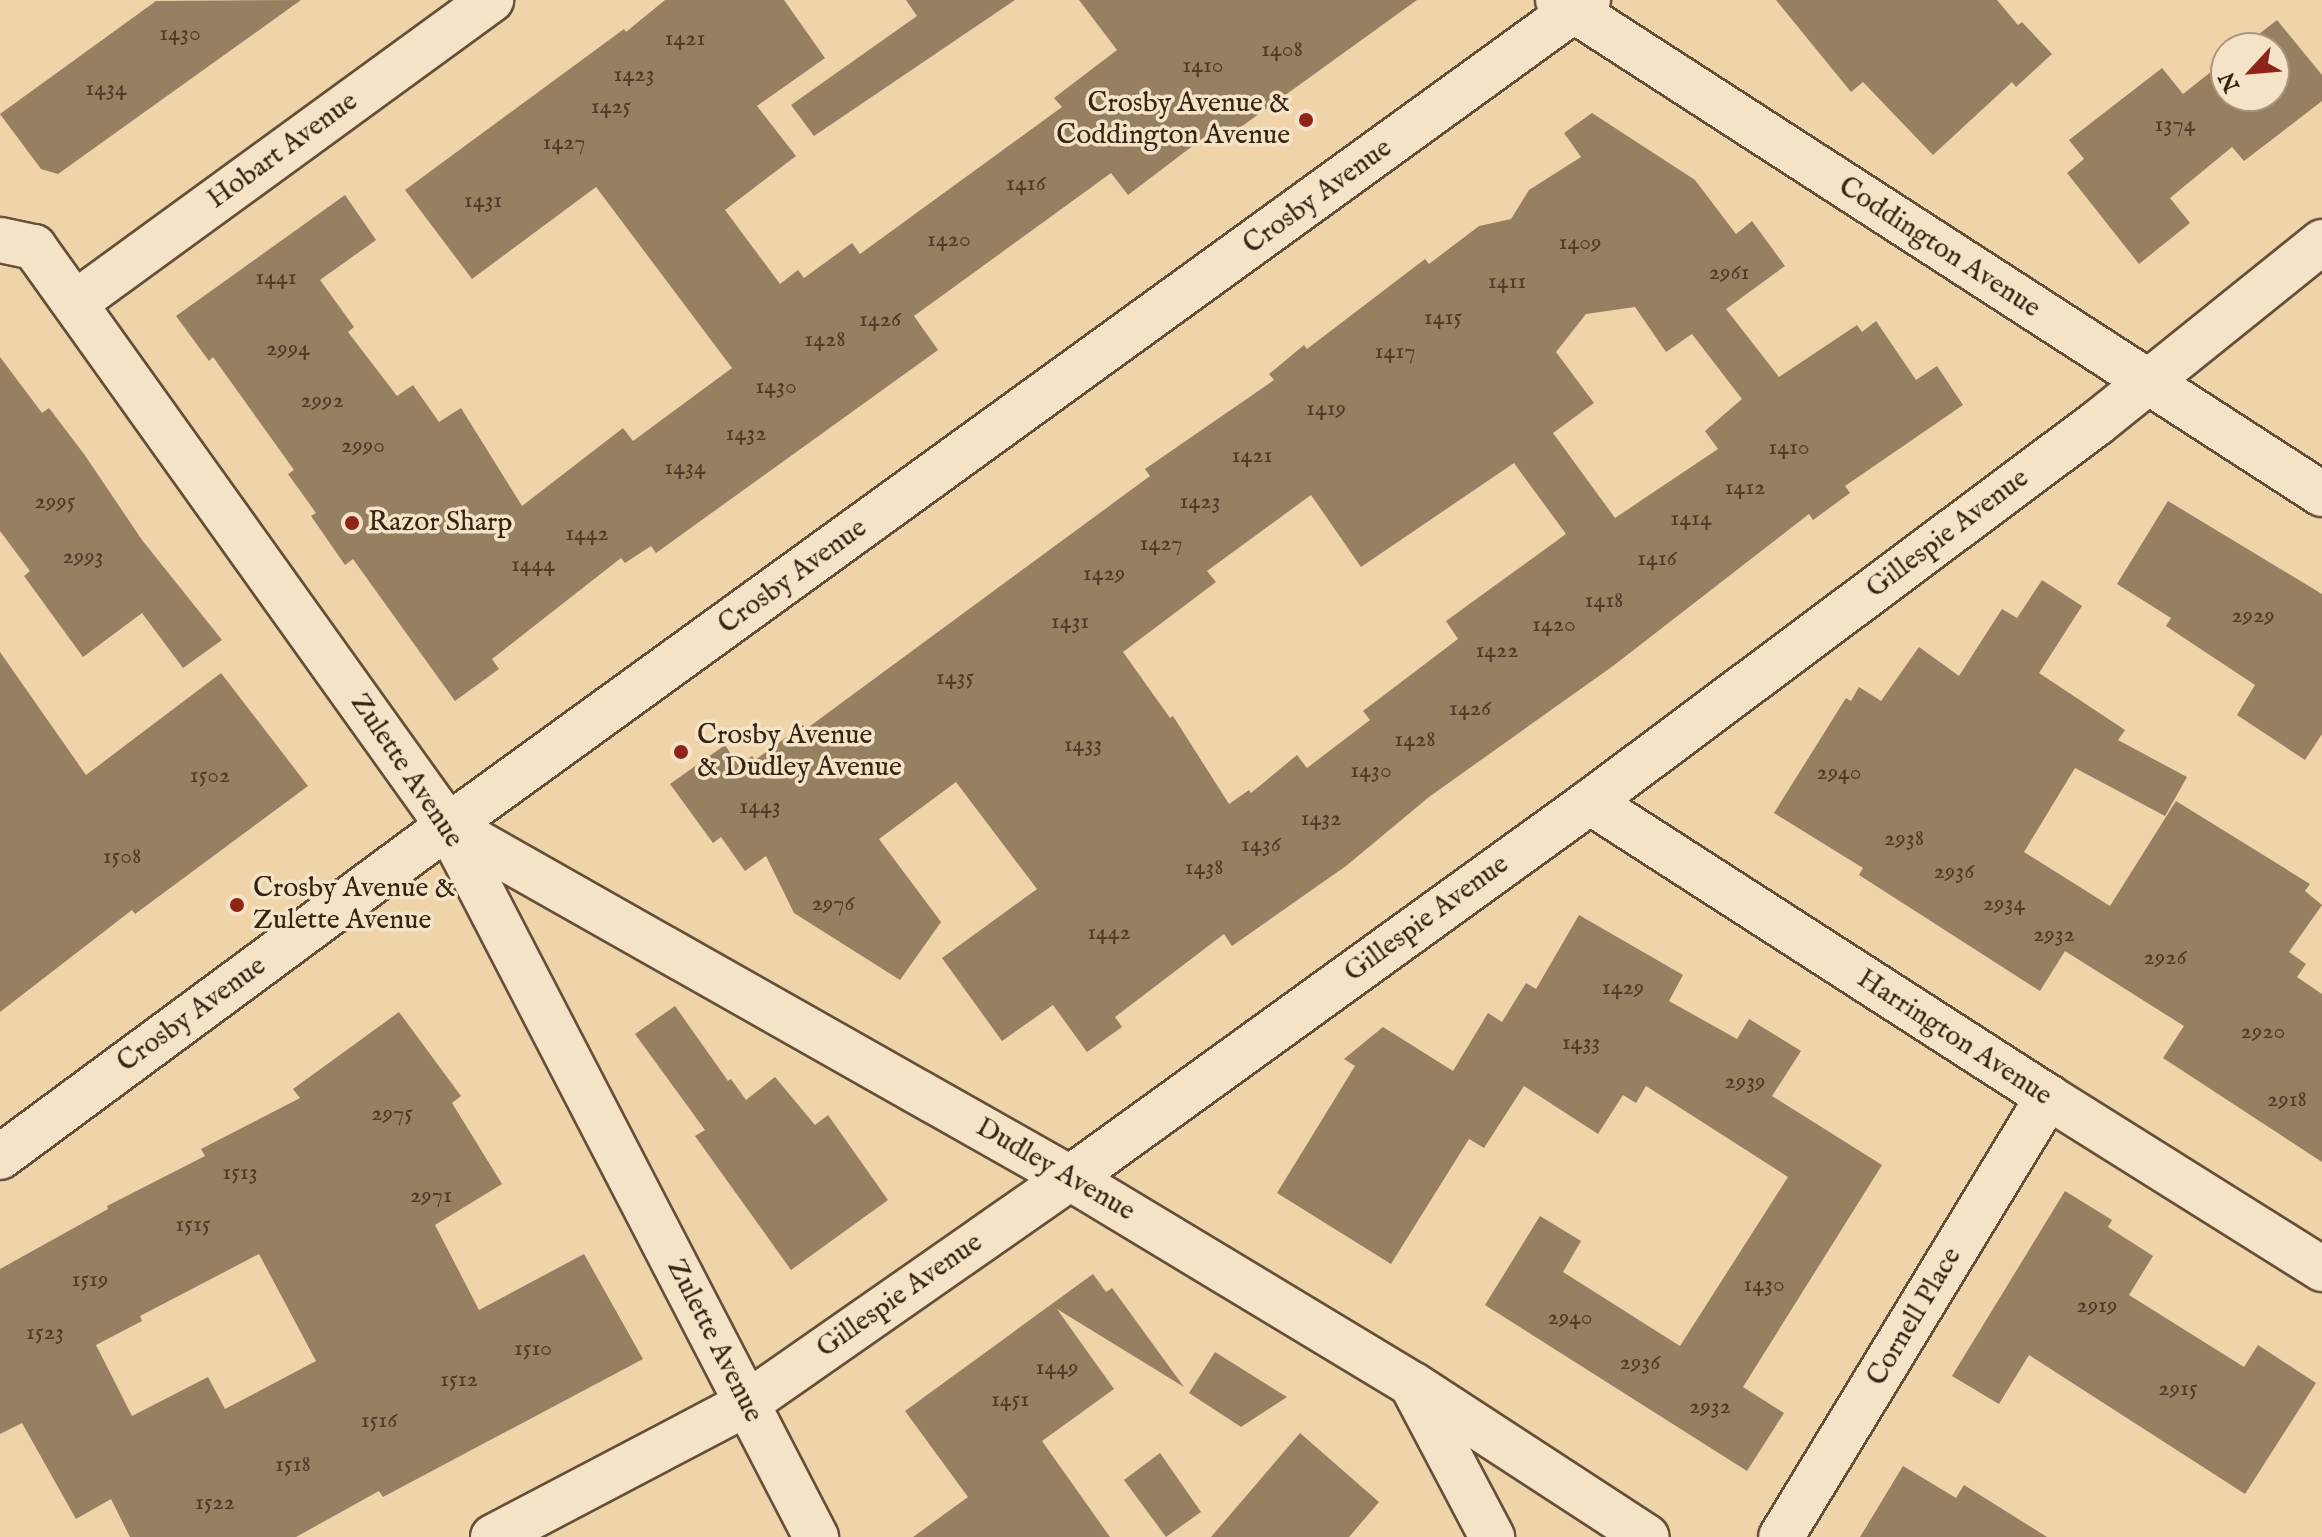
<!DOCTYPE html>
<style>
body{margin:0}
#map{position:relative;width:2322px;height:1537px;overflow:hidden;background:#efd4aa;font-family:"IM FELL English",serif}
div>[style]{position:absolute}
.building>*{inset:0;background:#977f61}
.roads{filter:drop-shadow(2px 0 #664f38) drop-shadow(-2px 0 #664f38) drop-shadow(0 2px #664f38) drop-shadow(0 -2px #664f38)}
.street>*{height:44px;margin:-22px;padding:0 22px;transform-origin:22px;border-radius:22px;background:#f5e3c8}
.secondary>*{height:44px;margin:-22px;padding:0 22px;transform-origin:22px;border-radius:22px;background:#f5e3c8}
.dots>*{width:22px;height:22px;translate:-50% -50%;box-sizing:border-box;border:4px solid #f5e3c8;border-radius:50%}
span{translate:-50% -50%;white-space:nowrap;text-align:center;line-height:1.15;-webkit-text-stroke:7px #f5e3c8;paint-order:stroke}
.number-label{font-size:24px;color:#503a26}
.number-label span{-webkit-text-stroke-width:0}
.poi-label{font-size:28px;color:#382312}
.right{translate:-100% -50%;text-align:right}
.left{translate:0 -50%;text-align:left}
.street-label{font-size:28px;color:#382312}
.north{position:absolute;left:2210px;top:32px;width:80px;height:80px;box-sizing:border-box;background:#f5e3c8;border:2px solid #a9967f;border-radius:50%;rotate:244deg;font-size:22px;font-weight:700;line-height:32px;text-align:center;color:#382312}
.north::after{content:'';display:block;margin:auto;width:28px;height:36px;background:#8f2418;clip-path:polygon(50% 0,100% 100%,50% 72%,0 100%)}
</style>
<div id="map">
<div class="building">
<i style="clip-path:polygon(301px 0,58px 174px,41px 169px,0 114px,156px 1px)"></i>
<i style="clip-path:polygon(665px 0,784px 0,825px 58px,757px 106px,796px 156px,725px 210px,780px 284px,798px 270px,804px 278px,852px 243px,860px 254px,1062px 107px,1054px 98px,1117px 50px,1079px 0,1417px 0,1227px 137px,1219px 126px,1128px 195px,1111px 173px,954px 287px,914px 316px,938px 350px,656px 553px,651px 546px,625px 563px,621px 558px,492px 659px,499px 669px,455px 701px,353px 559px,345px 565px,311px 516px,316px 513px,288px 474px,294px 470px,213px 357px,209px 361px,176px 316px,345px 195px,376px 240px,320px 280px,354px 327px,348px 332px,397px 396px,413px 385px,439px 422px,461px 408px,522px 506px,623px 428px,633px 441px,732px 368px,596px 187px,472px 279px,405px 190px,624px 29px,626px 32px)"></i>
<i style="clip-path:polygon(906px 0,1015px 0,814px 136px,791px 105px,917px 16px)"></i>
<i style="clip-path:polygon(1776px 0,1997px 0,2018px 25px,2022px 22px,2052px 54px,2016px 87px,2012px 82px,1933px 155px,1863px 82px,1851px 92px)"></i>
<i style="clip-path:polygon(2277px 20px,2322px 75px,2322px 101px,2244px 161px,2232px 147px,2170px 198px,2190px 223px,2139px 264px,2067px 173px,2084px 159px,2069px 140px,2162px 68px,2183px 94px,2226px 60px,2226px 96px,2274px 96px,2274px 48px,2241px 48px)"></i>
<i style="clip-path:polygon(evenodd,1592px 113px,1695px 180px,1736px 234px,1752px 221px,1785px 266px,1726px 309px,1779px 377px,1857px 325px,1862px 332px,1876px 321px,1916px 380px,1937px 366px,1963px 405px,1845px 486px,1850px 493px,1813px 520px,1809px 514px,1613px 666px,1429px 797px,1346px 866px,1232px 946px,1224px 934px,1115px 1017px,1122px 1027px,1087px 1052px,1053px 1005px,1002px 1041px,942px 958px,1037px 889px,956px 782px,879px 839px,941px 922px,900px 980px,794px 913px,766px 856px,745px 871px,721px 837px,713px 843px,670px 784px,725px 745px,738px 765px,752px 756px,755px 760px,803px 725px,806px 729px,1150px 476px,1145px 469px,1274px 380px,1269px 374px,1304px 345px,1307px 349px,1425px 259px,1429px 264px,1479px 226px,1511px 219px,1529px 190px,1581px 157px,1564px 133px,1592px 113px,1635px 307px,1666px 352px,1692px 334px,1742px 399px,1705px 431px,1718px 449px,1615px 518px,1553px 433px,1594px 403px,1556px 352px,1586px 314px,1635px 307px,1592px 113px,1514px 463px,1566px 534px,1446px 621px,1458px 639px,1363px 711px,1370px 720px,1307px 768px,1297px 755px,1251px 793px,1249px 790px,1229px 804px,1173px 716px,1170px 718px,1123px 652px,1216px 582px,1207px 571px,1311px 495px,1361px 567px,1514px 463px)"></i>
<i style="clip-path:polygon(0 357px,42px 413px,49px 408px,84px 454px,142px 540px,222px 640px,183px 668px,142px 613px,83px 657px,24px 576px,30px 571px,0 531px)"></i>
<i style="clip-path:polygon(2168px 501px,2322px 594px,2322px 734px,2305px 760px,2237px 715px,2255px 685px,2166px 626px,2171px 618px,2117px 584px)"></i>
<i style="clip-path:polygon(2042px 580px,2082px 606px,2039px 673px,2125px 730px,2118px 740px,2187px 777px,2165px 816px,2075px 768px,2024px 852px,2110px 906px,2176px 801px,2310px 884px,2305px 891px,2322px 905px,2289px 952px,2306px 964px,2297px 977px,2322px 994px,2322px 1162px,2163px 1058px,2184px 1026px,2065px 951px,2040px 991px,1859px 875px,1863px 868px,1774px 813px,1846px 698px,1851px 701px,1859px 687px,1881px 701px,1919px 647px,1959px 676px,2002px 609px,2017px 618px)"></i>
<i style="clip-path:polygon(0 652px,86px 775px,221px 673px,308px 786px,135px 914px,132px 910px,0 1012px)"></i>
<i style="clip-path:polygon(1579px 915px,1683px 975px,1669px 1001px,1737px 1039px,1749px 1019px,1801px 1051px,1772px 1096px,1882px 1165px,1743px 1387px,1784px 1413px,1747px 1471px,1485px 1305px,1540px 1216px,1581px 1241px,1563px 1272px,1680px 1346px,1788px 1177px,1646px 1086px,1636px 1103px,1623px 1095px,1598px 1134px,1524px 1086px,1484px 1148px,1469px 1139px,1391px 1264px,1277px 1193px,1355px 1066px,1344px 1059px,1383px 1027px,1453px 1071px,1488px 1013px,1502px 1022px,1526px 983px,1536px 989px)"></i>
<i style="clip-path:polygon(675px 1006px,728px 1081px,731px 1079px,746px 1100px,775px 1077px,815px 1125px,828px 1115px,888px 1200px,791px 1270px,695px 1136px,705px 1130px,635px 1034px)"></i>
<i style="clip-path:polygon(evenodd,399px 1012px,461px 1096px,452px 1103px,502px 1184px,435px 1225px,479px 1310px,584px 1254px,643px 1359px,383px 1497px,379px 1491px,296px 1537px,130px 1537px,111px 1499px,76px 1519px,22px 1423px,0 1434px,0 1269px,108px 1209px,107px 1206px,205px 1156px,201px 1149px,300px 1098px,293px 1089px,399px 1012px,259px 1254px,316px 1361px,225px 1409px,208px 1377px,132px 1416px,96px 1345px,142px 1321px,140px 1316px,259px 1254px)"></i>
<i style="clip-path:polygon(2065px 1191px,2112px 1220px,2108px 1227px,2153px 1256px,2129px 1295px,2244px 1367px,2258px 1345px,2316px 1383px,2245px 1494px,2029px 1355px,1999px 1404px,1952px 1376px)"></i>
<i style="clip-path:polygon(1093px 1274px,1106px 1292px,1112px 1288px,1184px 1387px,1057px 1309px,1114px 1389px,1042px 1441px,1110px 1537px,913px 1537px,968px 1497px,905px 1411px)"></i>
<i style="clip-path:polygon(1215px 1352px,1287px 1397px,1241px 1427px,1189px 1393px)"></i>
<i style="clip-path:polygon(1300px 1433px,1379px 1502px,1349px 1537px,1211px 1537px)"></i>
<i style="clip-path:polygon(1160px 1453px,1201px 1512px,1166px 1537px,1124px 1480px)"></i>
<i style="clip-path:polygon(1903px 1466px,1956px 1498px,1964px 1485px,2047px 1537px,1860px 1537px)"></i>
</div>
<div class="roads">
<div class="street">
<i style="left:1558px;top:0;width:910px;rotate:32.89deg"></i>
<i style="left:0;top:240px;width:35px;rotate:12deg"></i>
<i style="left:34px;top:247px;width:712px;rotate:54.43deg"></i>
<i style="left:448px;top:826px;width:801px;rotate:62.63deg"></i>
<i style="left:75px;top:303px;width:515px;rotate:-36.07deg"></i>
<i style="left:1590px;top:802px;width:545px;rotate:32.79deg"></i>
<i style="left:2048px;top:1097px;width:324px;rotate:32.1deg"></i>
<i style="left:448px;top:826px;width:715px;rotate:29.51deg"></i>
<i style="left:1070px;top:1178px;width:399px;rotate:31.1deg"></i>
<i style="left:1412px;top:1384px;width:280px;rotate:33.1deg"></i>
<i style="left:1413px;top:1387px;width:170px;rotate:62.2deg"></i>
<i style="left:493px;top:1537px;width:286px;rotate:-27.7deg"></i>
<i style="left:746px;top:1404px;width:395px;rotate:-34.9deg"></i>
<i style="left:1070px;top:1178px;width:642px;rotate:-35.87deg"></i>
<i style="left:1590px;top:802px;width:633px;rotate:-36.78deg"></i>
<i style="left:2097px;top:423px;width:289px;rotate:-38.8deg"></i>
<i style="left:1781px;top:1537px;width:515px;rotate:-58.75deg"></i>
</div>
<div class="secondary">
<i style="left:0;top:1157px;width:557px;rotate:-36.46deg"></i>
<i style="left:448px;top:826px;width:1408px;rotate:-35.93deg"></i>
</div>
</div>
<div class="dots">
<i style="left:1306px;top:120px;background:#8f2418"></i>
<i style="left:352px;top:523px;background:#8f2418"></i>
<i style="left:681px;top:752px;background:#8f2418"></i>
<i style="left:237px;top:905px;background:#8f2418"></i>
</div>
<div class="number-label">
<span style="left:180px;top:34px">1430</span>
<span style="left:685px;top:39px">1421</span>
<span style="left:1282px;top:50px">1408</span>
<span style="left:1203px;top:66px">1410</span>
<span style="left:634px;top:75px">1423</span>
<span style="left:106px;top:89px">1434</span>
<span style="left:611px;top:107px">1425</span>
<span style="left:2175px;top:125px">1374</span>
<span style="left:564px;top:143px">1427</span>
<span style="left:1026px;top:184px">1416</span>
<span style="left:483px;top:201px">1431</span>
<span style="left:949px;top:240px">1420</span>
<span style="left:1580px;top:243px">1409</span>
<span style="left:1729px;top:273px">2961</span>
<span style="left:276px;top:278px">1441</span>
<span style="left:1507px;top:282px">1411</span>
<span style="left:1443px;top:318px">1415</span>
<span style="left:880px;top:320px">1426</span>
<span style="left:825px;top:340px">1428</span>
<span style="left:288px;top:349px">2994</span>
<span style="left:1395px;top:352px">1417</span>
<span style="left:776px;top:387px">1430</span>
<span style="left:322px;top:401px">2992</span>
<span style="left:1326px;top:409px">1419</span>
<span style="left:746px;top:434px">1432</span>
<span style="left:363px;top:446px">2990</span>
<span style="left:1789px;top:448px">1410</span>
<span style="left:1252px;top:456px">1421</span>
<span style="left:685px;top:468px">1434</span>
<span style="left:1745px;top:488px">1412</span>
<span style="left:55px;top:502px">2995</span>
<span style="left:1200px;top:502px">1423</span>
<span style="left:1691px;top:519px">1414</span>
<span style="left:587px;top:534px">1442</span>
<span style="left:1161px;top:544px">1427</span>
<span style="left:83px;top:557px">2993</span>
<span style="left:1657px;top:559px">1416</span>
<span style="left:533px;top:565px">1444</span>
<span style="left:1104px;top:574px">1429</span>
<span style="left:1604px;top:601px">1418</span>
<span style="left:2253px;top:616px">2929</span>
<span style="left:1070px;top:622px">1431</span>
<span style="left:1554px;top:625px">1420</span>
<span style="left:1497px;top:651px">1422</span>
<span style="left:955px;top:678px">1435</span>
<span style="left:1470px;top:709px">1426</span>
<span style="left:1415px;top:740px">1428</span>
<span style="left:1083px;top:745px">1433</span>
<span style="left:1371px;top:771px">1430</span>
<span style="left:1839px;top:773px">2940</span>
<span style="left:210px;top:776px">1502</span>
<span style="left:760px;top:807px">1443</span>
<span style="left:1321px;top:819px">1432</span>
<span style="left:1904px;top:839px">2938</span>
<span style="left:1261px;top:845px">1436</span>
<span style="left:122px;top:857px">1508</span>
<span style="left:1204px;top:868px">1438</span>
<span style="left:1954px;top:872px">2936</span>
<span style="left:833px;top:904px">2976</span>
<span style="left:2004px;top:904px">2934</span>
<span style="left:1109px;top:933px">1442</span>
<span style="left:2054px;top:935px">2932</span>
<span style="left:2165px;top:958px">2926</span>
<span style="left:1623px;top:988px">1429</span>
<span style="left:2263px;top:1032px">2920</span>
<span style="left:1581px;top:1043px">1433</span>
<span style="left:1745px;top:1082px">2939</span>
<span style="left:2287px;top:1100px">2918</span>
<span style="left:392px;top:1114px">2975</span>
<span style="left:240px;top:1173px">1513</span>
<span style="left:431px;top:1196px">2971</span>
<span style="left:193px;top:1225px">1515</span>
<span style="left:90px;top:1280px">1519</span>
<span style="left:1764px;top:1285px">1430</span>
<span style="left:2097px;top:1306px">2919</span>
<span style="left:1570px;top:1318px">2940</span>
<span style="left:45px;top:1333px">1523</span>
<span style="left:533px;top:1349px">1510</span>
<span style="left:1640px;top:1363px">2936</span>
<span style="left:1057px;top:1368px">1449</span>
<span style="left:459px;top:1380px">1512</span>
<span style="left:2178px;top:1389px">2915</span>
<span style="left:1010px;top:1400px">1451</span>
<span style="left:1710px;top:1407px">2932</span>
<span style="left:379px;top:1421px">1516</span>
<span style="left:293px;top:1465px">1518</span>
<span style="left:215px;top:1503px">1522</span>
</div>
<div class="poi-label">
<span class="right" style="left:1290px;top:120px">Crosby Avenue &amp;<br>Coddington Avenue</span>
<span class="left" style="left:368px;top:523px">Razor Sharp</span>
<span class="left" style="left:697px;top:752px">Crosby Avenue<br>&amp; Dudley Avenue</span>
<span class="left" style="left:253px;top:905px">Crosby Avenue &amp;<br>Zulette Avenue</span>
</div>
<div class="street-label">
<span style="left:283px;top:151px;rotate:-36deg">Hobart Avenue</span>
<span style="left:1318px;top:197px;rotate:-36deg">Crosby Avenue</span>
<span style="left:1939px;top:248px;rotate:33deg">Coddington Avenue</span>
<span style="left:1948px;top:534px;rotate:-37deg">Gillespie Avenue</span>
<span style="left:793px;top:577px;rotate:-36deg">Crosby Avenue</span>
<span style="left:406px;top:771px;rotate:56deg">Zulette Avenue</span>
<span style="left:1427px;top:919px;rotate:-36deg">Gillespie Avenue</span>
<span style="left:192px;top:1015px;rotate:-36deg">Crosby Avenue</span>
<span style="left:1954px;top:1038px;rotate:33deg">Harrington Avenue</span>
<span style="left:1055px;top:1170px;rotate:30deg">Dudley Avenue</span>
<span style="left:900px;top:1296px;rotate:-35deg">Gillespie Avenue</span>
<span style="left:1915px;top:1317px;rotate:-59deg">Cornell Place</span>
<span style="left:714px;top:1341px;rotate:63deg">Zulette Avenue</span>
</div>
<div class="north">N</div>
</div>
